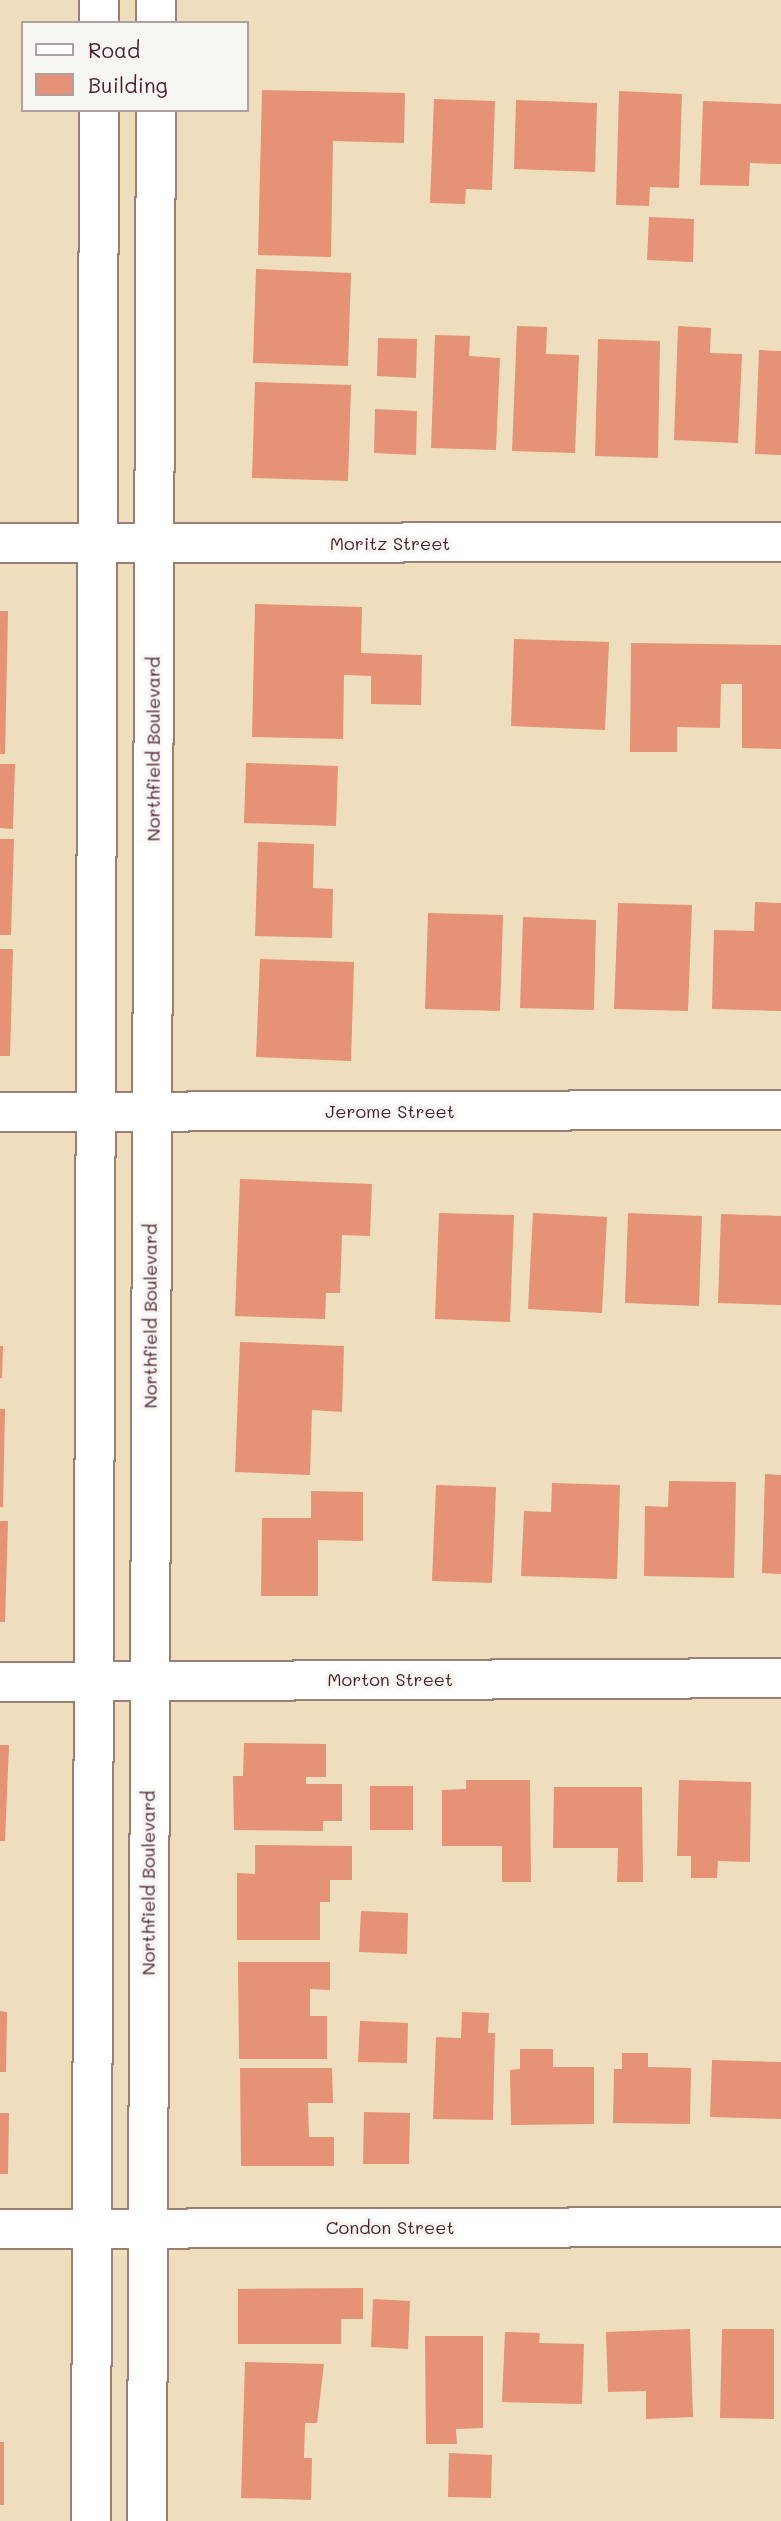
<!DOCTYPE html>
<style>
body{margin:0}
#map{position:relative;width:781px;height:2521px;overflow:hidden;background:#eedebd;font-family:Mali,sans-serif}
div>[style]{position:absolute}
.building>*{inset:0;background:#e59277}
.roads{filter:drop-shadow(2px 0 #9c7e74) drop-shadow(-2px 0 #9c7e74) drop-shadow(0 2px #9c7e74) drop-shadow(0 -2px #9c7e74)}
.street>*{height:38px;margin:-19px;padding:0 19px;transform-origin:19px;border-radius:19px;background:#fff}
span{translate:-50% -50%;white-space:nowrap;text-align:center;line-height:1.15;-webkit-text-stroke:7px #f6f6f2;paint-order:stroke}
.street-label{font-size:18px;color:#4a1f2b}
.legend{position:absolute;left:21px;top:21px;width:228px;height:91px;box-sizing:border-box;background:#f6f6f2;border:2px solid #b1a0a2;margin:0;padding:9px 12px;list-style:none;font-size:21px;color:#4a1f2b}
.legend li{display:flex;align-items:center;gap:14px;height:35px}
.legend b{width:35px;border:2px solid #b1a0a2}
</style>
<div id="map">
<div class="building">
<i style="clip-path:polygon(262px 90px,405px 93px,404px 143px,333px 141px,331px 257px,258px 255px)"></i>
<i style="clip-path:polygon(619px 91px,682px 94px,679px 188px,650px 187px,649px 206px,616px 205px)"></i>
<i style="clip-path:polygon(434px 99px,495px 101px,492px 190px,466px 189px,465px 204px,430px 203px)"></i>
<i style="clip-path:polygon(516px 100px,597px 103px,595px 172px,514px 169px)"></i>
<i style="clip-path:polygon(703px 101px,781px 104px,781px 164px,750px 163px,749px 186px,700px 185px)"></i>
<i style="clip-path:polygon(649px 217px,694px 219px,693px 262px,647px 260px)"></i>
<i style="clip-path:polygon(256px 269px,351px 273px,348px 366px,253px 363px)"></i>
<i style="clip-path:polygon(517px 326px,547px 327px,546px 354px,579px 355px,575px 453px,512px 451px)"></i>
<i style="clip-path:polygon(678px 326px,711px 328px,710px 353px,742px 354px,738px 443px,674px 440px)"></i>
<i style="clip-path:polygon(435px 335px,470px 336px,469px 356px,500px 358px,496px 450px,431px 448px)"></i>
<i style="clip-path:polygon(378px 338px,417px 339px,416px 378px,377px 376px)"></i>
<i style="clip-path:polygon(598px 339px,660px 341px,658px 458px,595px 456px)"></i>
<i style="clip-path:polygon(759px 350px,781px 351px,781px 455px,755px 454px)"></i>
<i style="clip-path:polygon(255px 382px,351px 385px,348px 481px,252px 478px)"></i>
<i style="clip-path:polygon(375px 409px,417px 411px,416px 455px,374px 453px)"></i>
<i style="clip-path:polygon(255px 604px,362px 607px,361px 653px,422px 655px,421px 705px,371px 704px,371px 676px,344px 675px,343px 739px,252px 737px)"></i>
<i style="clip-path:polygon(0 611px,8px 611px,5px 754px,0 754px)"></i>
<i style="clip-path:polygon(514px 639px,609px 642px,605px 730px,511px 726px)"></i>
<i style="clip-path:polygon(631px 643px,781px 645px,781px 749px,742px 748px,742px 684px,721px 684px,720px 728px,677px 727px,677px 752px,630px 752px)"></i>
<i style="clip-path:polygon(246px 763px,338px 766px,336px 826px,244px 823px)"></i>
<i style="clip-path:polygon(0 764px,15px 764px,13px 829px,0 828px)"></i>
<i style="clip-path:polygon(0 839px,14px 839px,11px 935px,0 935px)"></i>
<i style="clip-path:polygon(258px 842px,314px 844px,313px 888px,333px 889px,332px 938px,255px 936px)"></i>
<i style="clip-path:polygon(755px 902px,781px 903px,781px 1011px,712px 1009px,714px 930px,754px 931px)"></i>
<i style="clip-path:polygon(618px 903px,692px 905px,688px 1011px,614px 1009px)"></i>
<i style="clip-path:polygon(428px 913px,503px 915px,500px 1011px,425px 1009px)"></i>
<i style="clip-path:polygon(523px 917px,596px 920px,594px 1010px,520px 1008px)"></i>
<i style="clip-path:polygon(0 949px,13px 949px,10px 1056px,0 1056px)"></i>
<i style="clip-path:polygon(260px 959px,354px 962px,351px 1061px,256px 1057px)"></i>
<i style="clip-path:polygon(240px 1179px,372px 1184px,370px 1236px,342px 1235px,340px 1293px,326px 1293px,325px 1319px,235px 1316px)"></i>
<i style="clip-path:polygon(439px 1213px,514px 1215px,510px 1322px,435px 1319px)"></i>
<i style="clip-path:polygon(533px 1213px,607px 1217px,602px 1313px,528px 1309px)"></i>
<i style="clip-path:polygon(628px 1213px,702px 1216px,699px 1306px,625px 1303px)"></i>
<i style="clip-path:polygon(721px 1214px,781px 1216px,781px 1305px,718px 1303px)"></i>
<i style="clip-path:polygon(240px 1342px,344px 1346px,342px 1412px,312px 1410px,310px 1475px,235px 1472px)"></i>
<i style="clip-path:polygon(0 1346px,3px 1346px,2px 1378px,0 1378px)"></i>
<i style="clip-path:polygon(0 1409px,5px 1409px,3px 1507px,0 1507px)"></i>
<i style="clip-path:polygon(765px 1474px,781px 1475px,781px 1574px,762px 1573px)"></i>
<i style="clip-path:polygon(669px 1481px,736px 1482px,734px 1578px,644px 1576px,645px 1506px,668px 1507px)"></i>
<i style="clip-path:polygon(552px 1483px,620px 1485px,617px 1579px,521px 1576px,524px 1511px,551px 1512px)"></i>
<i style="clip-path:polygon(436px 1485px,496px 1487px,492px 1583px,432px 1581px)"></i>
<i style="clip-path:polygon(311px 1491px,363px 1492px,363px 1541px,318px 1540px,318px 1596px,261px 1596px,262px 1518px,311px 1518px)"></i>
<i style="clip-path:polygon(0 1521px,8px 1521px,5px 1622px,0 1622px)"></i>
<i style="clip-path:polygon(244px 1743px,326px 1744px,326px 1777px,306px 1777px,306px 1784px,342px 1784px,342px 1821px,323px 1821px,323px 1831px,234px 1830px,233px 1776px,243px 1776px)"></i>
<i style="clip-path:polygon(0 1745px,9px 1745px,5px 1841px,0 1841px)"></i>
<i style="clip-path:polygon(466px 1780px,530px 1780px,531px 1882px,502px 1882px,502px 1846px,442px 1846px,442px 1790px,466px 1789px)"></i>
<i style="clip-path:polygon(679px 1780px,751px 1782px,750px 1862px,718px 1861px,717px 1878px,691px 1878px,691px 1856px,677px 1856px)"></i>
<i style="clip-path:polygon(370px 1786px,413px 1786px,413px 1830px,370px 1830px)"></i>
<i style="clip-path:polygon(554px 1787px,642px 1787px,643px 1882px,617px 1882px,618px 1848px,553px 1848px)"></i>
<i style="clip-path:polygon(255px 1845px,352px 1846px,352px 1880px,330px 1880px,330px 1902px,320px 1902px,320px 1940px,237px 1940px,237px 1873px,255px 1874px)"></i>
<i style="clip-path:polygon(361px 1911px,408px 1913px,407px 1954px,359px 1952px)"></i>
<i style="clip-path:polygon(238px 1962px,330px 1962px,330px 1990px,310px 1989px,310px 2016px,327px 2016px,327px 2059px,239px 2059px)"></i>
<i style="clip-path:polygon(0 2011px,7px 2012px,6px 2072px,0 2072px)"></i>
<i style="clip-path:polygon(462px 2012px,489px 2013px,488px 2033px,495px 2033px,493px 2120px,433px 2119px,436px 2037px,461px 2038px)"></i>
<i style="clip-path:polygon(360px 2021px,408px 2023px,407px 2063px,358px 2062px)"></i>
<i style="clip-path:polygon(520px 2049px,553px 2049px,553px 2067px,594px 2067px,594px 2124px,511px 2125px,510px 2070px,520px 2069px)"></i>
<i style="clip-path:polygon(622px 2053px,648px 2053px,648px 2067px,691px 2068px,690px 2124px,613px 2123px,614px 2069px,622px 2069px)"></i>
<i style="clip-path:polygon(712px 2060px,781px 2062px,781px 2119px,710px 2117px)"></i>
<i style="clip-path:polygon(240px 2068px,332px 2068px,333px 2103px,308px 2103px,309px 2137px,334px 2137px,334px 2166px,241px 2166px)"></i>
<i style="clip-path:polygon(364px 2112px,410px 2113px,409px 2164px,363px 2164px)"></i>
<i style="clip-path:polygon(0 2113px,9px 2113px,8px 2174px,0 2174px)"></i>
<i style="clip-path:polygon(363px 2288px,363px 2319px,341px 2319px,341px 2344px,238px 2344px,238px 2289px)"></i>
<i style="clip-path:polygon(373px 2299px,410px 2301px,408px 2349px,371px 2347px)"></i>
<i style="clip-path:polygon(690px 2329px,693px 2417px,646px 2419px,646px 2391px,608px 2392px,606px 2332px)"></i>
<i style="clip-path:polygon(722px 2329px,774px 2329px,774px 2419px,720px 2418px)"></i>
<i style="clip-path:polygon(505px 2332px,540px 2333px,539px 2343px,584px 2344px,582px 2404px,502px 2402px)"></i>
<i style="clip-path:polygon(425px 2336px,483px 2336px,483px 2428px,456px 2429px,457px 2444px,426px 2444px)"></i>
<i style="clip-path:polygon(245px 2362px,324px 2364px,317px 2423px,305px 2423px,304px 2458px,312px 2458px,311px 2500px,241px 2498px)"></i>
<i style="clip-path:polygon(0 2442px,4px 2442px,4px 2505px,0 2505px)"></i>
<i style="clip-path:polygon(449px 2453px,492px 2455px,491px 2498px,448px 2497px)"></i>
</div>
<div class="roads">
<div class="street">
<i style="left:156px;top:0;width:23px;rotate:90deg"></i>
<i style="left:99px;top:23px;width:23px;rotate:-90deg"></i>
<i style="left:0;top:543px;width:781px;rotate:-0.07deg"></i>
<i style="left:0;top:1112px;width:781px;rotate:-0.15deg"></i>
<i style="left:0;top:1682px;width:781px;rotate:-0.29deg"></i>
<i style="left:0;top:2229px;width:781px;rotate:-0.15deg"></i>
<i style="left:91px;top:2521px;width:2411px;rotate:-89.81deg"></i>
<i style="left:147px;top:2521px;width:2411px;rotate:-89.79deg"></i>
</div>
</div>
<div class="street-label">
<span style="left:390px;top:543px">Moritz Street</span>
<span style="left:153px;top:749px;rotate:-90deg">Northfield Boulevard</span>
<span style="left:390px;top:1111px">Jerome Street</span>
<span style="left:150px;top:1316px;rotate:-90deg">Northfield Boulevard</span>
<span style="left:390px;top:1679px">Morton Street</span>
<span style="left:148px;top:1883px;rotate:-90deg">Northfield Boulevard</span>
<span style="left:390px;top:2227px">Condon Street</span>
</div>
<ul class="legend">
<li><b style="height:9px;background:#fff"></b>Road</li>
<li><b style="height:19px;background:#e59277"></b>Building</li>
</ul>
</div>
